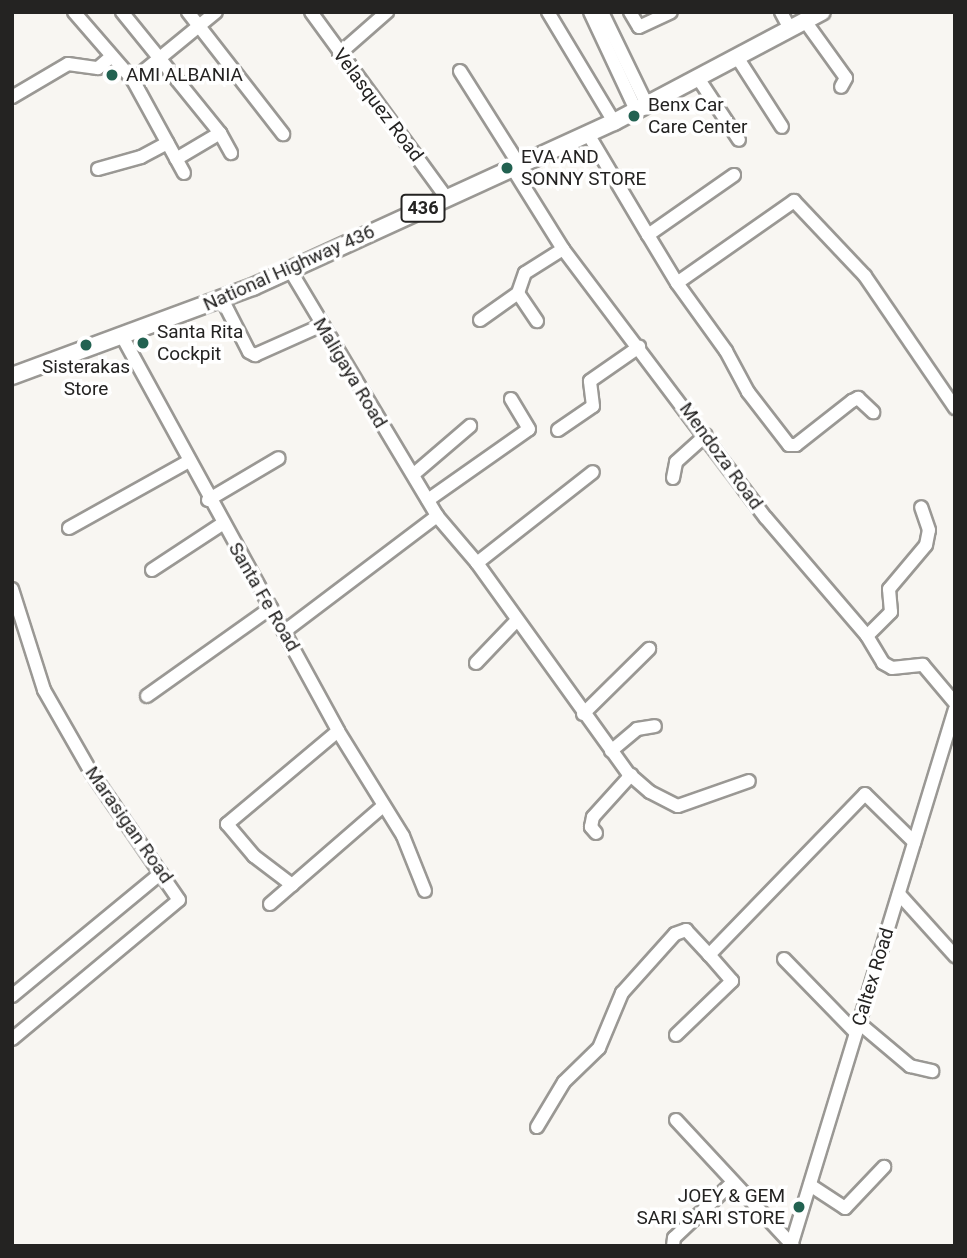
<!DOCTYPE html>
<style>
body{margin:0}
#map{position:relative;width:967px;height:1258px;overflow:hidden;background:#f8f6f2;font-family:Roboto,sans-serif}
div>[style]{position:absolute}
.roads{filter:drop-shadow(2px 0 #9a9894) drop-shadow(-2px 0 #9a9894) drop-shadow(0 2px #9a9894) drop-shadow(0 -2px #9a9894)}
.minor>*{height:12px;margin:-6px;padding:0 6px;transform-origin:6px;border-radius:6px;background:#fff}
.major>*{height:16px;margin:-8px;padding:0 8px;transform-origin:8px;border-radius:8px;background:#fff}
.dots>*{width:19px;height:19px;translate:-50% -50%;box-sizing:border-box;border:4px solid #fff;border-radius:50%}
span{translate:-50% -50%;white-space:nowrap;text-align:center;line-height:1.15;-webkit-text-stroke:7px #fff;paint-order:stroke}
.shield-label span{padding:2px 5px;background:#fff;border:2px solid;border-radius:5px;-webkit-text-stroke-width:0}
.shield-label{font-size:18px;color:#242322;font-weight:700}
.poi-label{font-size:19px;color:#242322}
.left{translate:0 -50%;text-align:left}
.right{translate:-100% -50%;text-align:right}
.street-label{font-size:19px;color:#242322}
.frame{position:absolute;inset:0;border:14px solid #242322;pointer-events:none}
</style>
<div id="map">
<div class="roads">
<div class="minor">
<i style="left:74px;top:12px;width:90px;rotate:49.1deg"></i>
<i style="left:133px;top:80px;width:106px;rotate:61.3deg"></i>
<i style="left:122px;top:12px;width:156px;rotate:51deg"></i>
<i style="left:220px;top:133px;width:51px;rotate:149.4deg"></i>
<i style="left:188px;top:12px;width:155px;rotate:52.1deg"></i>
<i style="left:311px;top:12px;width:229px;rotate:53.9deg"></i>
<i style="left:548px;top:12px;width:128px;rotate:59deg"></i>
<i style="left:590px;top:12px;width:108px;rotate:64.9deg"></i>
<i style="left:602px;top:12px;width:103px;rotate:64.2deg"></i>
<i style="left:630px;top:12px;width:17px;rotate:59deg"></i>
<i style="left:639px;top:27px;width:35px;rotate:-25deg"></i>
<i style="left:781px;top:12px;width:19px;rotate:62deg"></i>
<i style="left:805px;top:21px;width:70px;rotate:54.3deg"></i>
<i style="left:846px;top:78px;width:10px;rotate:119deg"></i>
<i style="left:339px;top:54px;width:64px;rotate:-41.2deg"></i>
<i style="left:737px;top:57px;width:83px;rotate:57.3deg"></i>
<i style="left:460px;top:71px;width:112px;rotate:57.7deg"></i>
<i style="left:698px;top:78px;width:74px;rotate:56.5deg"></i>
<i style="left:133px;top:80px;width:107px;rotate:-39.3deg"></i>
<i style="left:12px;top:97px;width:65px;rotate:-30.5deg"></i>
<i style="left:68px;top:64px;width:30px;rotate:8deg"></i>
<i style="left:98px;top:68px;width:18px;rotate:-41deg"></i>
<i style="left:220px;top:133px;width:23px;rotate:61deg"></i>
<i style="left:588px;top:134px;width:117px;rotate:59.3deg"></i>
<i style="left:98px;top:169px;width:45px;rotate:-15.6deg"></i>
<i style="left:141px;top:157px;width:30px;rotate:-28deg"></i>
<i style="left:513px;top:169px;width:94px;rotate:58deg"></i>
<i style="left:563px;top:249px;width:337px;rotate:53deg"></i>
<i style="left:766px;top:518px;width:155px;rotate:49.4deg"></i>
<i style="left:867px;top:636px;width:31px;rotate:59deg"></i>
<i style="left:883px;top:663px;width:10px;rotate:29deg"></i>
<i style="left:892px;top:668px;width:31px;rotate:-6deg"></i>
<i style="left:923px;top:665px;width:50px;rotate:49.9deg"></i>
<i style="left:734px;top:175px;width:105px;rotate:145.1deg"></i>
<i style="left:648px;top:235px;width:56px;rotate:58.9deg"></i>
<i style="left:677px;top:283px;width:143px;rotate:-35deg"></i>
<i style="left:794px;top:201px;width:103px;rotate:46.6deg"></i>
<i style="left:865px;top:276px;width:160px;rotate:55.7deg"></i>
<i style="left:290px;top:270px;width:287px;rotate:59.1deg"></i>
<i style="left:677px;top:283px;width:84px;rotate:54.2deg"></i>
<i style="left:726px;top:351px;width:47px;rotate:61.8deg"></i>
<i style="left:748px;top:392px;width:67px;rotate:52.3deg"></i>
<i style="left:789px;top:445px;width:7px"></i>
<i style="left:796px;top:445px;width:71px;rotate:-38.2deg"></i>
<i style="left:852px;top:401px;width:7px;rotate:-27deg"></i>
<i style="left:858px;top:398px;width:21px;rotate:43deg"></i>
<i style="left:518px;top:293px;width:34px;rotate:56deg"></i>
<i style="left:222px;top:299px;width:59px;rotate:63deg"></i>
<i style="left:249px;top:352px;width:7px;rotate:27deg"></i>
<i style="left:255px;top:355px;width:71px;rotate:-24deg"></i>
<i style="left:480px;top:320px;width:47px;rotate:-35.4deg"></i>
<i style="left:518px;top:293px;width:21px;rotate:-71deg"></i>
<i style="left:525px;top:273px;width:45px;rotate:-32.3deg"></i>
<i style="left:122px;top:336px;width:450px;rotate:61.3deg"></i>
<i style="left:338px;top:731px;width:145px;rotate:140deg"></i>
<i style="left:227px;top:824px;width:42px;rotate:49.8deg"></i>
<i style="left:254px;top:856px;width:48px;rotate:37.3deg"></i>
<i style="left:558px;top:430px;width:42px;rotate:-34.4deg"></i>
<i style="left:593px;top:406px;width:25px;rotate:-97deg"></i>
<i style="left:590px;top:381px;width:60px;rotate:-34.8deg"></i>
<i style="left:414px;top:474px;width:74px;rotate:-40.6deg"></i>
<i style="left:673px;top:478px;width:16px;rotate:-79deg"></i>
<i style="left:676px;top:462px;width:40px;rotate:-42deg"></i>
<i style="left:208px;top:500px;width:82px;rotate:-30.6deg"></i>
<i style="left:428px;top:500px;width:123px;rotate:-35.1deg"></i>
<i style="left:529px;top:429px;width:35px;rotate:-121deg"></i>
<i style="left:69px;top:528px;width:135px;rotate:-29.2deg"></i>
<i style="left:477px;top:563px;width:147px;rotate:-38.1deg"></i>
<i style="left:152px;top:570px;width:84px;rotate:-33.3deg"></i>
<i style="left:12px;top:589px;width:106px;rotate:72.4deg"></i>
<i style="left:44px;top:690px;width:95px;rotate:60.2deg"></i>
<i style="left:91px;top:772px;width:155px;rotate:55.5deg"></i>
<i style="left:179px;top:900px;width:217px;rotate:140.2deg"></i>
<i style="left:285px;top:631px;width:191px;rotate:-37.1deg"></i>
<i style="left:437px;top:516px;width:62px;rotate:49.6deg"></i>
<i style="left:477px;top:563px;width:259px;rotate:54.3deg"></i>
<i style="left:628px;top:773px;width:29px;rotate:41deg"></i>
<i style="left:650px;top:792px;width:31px;rotate:27deg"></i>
<i style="left:678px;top:806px;width:75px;rotate:-19.4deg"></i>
<i style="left:867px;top:636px;width:34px;rotate:-45deg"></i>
<i style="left:891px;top:612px;width:23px;rotate:-95deg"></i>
<i style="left:889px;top:589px;width:57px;rotate:-49.9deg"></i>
<i style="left:926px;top:545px;width:15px;rotate:-79deg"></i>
<i style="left:929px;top:530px;width:24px;rotate:-109deg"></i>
<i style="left:476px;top:663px;width:59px;rotate:-46.4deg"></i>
<i style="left:147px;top:696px;width:152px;rotate:-35.4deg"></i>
<i style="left:583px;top:714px;width:93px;rotate:-44.6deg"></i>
<i style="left:338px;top:731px;width:123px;rotate:58.2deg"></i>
<i style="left:403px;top:836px;width:59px;rotate:68.2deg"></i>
<i style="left:611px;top:751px;width:34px;rotate:-40deg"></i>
<i style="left:637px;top:729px;width:18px;rotate:-9deg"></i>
<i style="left:596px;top:833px;width:8px;rotate:-130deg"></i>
<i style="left:591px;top:827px;width:10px;rotate:-79deg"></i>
<i style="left:593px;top:817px;width:57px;rotate:-47.9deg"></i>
<i style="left:899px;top:894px;width:84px;rotate:47.9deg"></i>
<i style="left:270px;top:904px;width:150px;rotate:-40.9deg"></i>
<i style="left:784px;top:959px;width:103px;rotate:45.8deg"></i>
<i style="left:12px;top:996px;width:193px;rotate:-39.5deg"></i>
<i style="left:859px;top:1023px;width:67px;rotate:40.1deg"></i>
<i style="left:910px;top:1066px;width:23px;rotate:13deg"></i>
<i style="left:676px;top:1035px;width:78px;rotate:-44deg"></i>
<i style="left:732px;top:981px;width:35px;rotate:-131deg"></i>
<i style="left:676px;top:1120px;width:172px;rotate:47.1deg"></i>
<i style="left:537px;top:1127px;width:52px;rotate:-59deg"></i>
<i style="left:564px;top:1082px;width:49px;rotate:-44.2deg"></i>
<i style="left:599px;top:1048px;width:60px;rotate:-67.3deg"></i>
<i style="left:622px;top:993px;width:79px;rotate:-48.1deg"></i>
<i style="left:675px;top:934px;width:12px;rotate:-20deg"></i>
<i style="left:686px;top:930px;width:34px;rotate:47deg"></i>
<i style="left:709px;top:955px;width:224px;rotate:-45.9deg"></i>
<i style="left:865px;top:794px;width:69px;rotate:44.4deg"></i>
<i style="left:810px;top:1185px;width:42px;rotate:33.3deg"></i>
<i style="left:845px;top:1208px;width:57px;rotate:-46.4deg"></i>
<i style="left:673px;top:1246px;width:8px;rotate:-83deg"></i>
<i style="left:674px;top:1238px;width:81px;rotate:-43.5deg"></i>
<i style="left:791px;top:1246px;width:561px;rotate:-73.02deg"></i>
</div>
<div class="major">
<i style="left:12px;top:376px;width:257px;rotate:-20.3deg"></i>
<i style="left:253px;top:287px;width:397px;rotate:-24.6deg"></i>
<i style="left:614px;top:122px;width:235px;rotate:-27.9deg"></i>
</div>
</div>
<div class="dots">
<i style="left:112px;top:75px;background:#226251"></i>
<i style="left:634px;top:116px;background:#226251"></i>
<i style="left:507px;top:168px;background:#226251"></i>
<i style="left:143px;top:343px;background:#226251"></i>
<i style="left:86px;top:345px;background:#226251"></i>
<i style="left:799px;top:1207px;background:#226251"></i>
</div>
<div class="shield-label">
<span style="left:423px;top:208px">436</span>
</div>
<div class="poi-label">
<span class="left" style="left:126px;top:75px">AMI ALBANIA</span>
<span class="left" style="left:648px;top:116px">Benx Car<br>Care Center</span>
<span class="left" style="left:521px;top:168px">EVA AND<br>SONNY STORE</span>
<span class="left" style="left:157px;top:343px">Santa Rita<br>Cockpit</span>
<span style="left:86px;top:378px">Sisterakas<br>Store</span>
<span class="right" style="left:785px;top:1207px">JOEY &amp; GEM<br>SARI SARI STORE</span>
</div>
<div class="street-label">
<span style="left:378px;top:105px;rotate:53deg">Velasquez Road</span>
<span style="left:289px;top:268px;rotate:-24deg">National Highway 436</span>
<span style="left:350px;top:373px;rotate:59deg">Maligaya Road</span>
<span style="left:721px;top:456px;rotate:54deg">Mendoza Road</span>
<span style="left:264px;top:597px;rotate:60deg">Santa Fe Road</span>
<span style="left:129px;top:825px;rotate:55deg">Marasigan Road</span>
<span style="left:873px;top:977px;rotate:-73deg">Caltex Road</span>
</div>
<div class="frame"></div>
</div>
